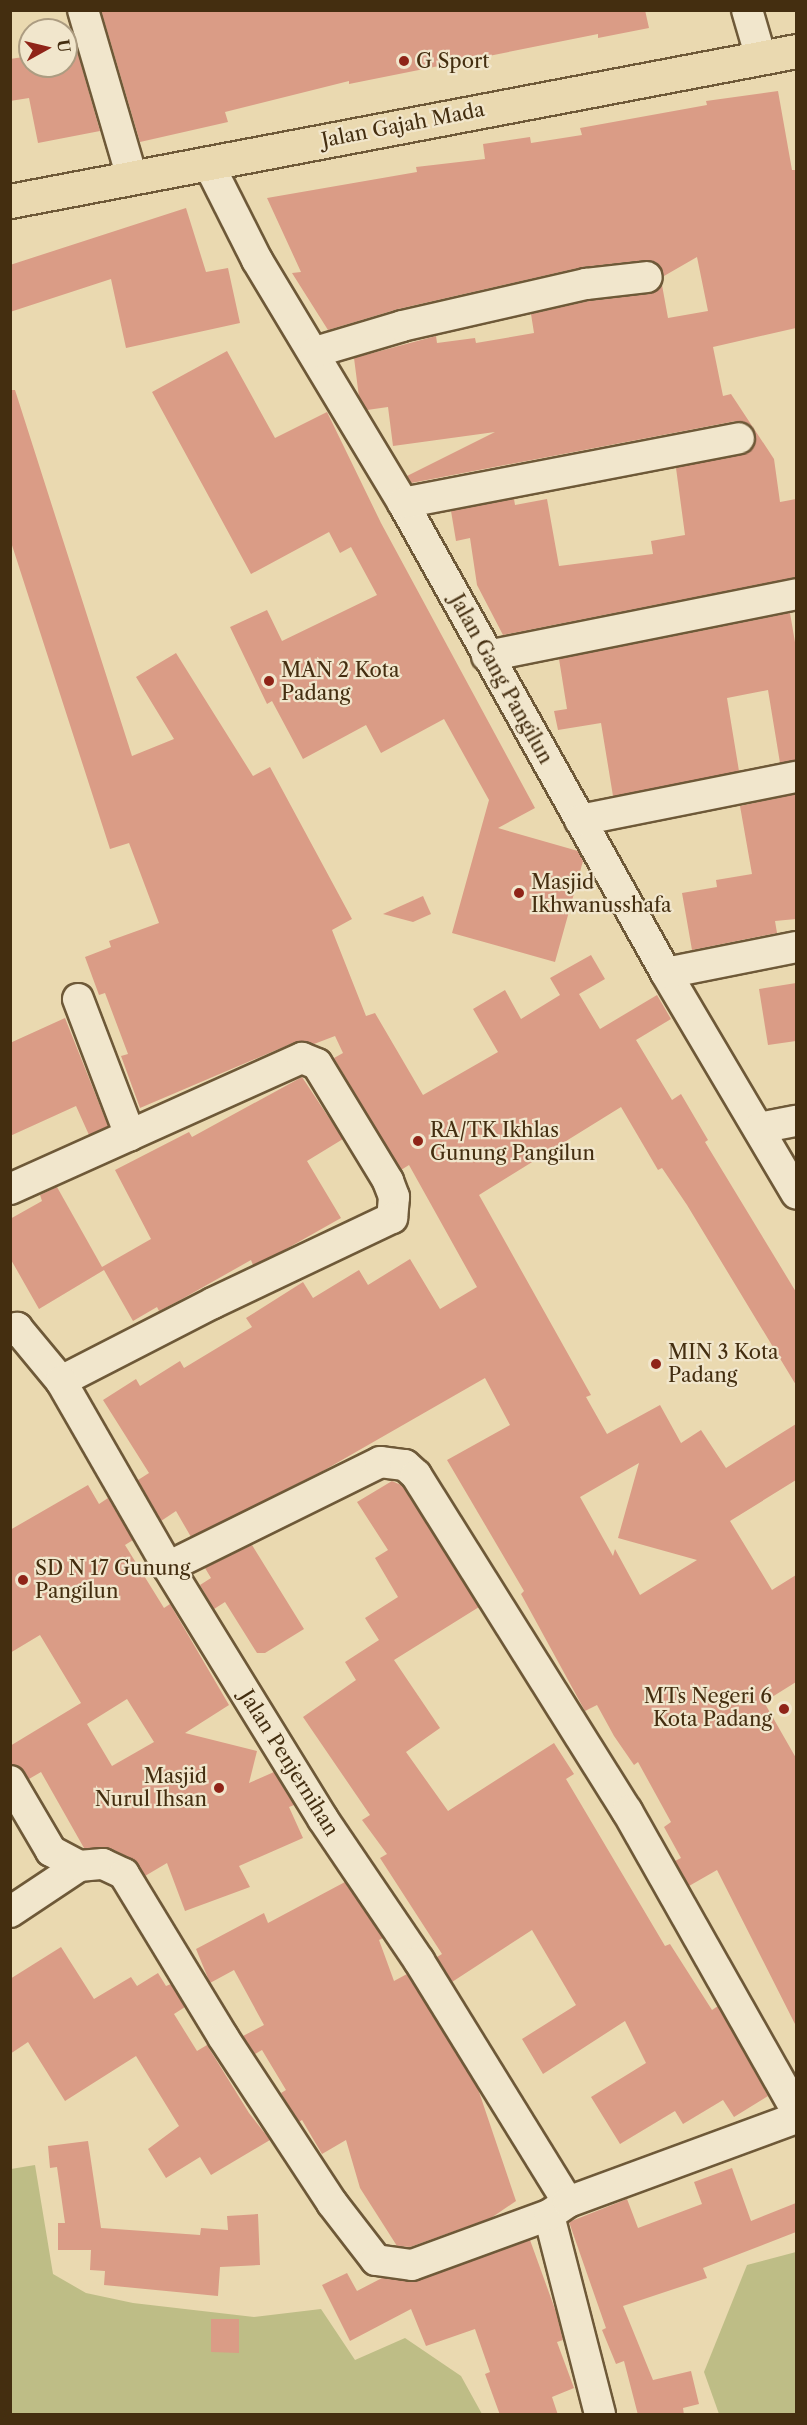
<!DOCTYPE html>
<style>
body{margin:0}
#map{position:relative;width:807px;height:2425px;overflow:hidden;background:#ead9b0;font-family:"Libre Caslon Text",serif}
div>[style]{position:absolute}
.green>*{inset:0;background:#bebd86}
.building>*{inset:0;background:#da9c86}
.roads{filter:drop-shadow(2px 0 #6e5938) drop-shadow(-2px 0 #6e5938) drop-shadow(0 2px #6e5938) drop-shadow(0 -2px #6e5938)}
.minor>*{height:30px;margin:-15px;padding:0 15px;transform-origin:15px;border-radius:15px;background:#f1e6cc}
.major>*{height:33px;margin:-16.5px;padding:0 16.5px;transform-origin:16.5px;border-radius:16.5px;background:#ead9b0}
.dots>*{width:16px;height:16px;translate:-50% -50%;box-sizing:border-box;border:3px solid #f1e6cc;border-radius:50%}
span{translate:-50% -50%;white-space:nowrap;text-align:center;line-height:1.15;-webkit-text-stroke:4.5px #f1e6cc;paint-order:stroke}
.poi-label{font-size:20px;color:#442e10}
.left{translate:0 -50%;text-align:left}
.right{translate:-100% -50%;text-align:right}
.street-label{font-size:20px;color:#442e10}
.frame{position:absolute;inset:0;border:12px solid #442e10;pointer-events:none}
.north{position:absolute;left:18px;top:18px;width:60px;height:60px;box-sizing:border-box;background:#f1e6cc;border:2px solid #ac9c81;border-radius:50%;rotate:82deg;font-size:16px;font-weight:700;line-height:24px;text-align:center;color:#442e10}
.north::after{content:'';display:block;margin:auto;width:21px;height:27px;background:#8f2418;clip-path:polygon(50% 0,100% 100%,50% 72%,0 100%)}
</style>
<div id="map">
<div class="green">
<i style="clip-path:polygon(35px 2165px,53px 2274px,86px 2293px,133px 2303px,254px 2317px,321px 2309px,355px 2360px,405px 2338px,461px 2376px,482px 2414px,11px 2414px,11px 2169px)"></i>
<i style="clip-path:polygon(796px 2252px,796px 2414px,719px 2414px,704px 2372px,747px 2265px)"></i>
</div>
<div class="building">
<i style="clip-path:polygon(101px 10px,645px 10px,649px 28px,598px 38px,598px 34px,349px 84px,349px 81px,225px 112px,228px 122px,140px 142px)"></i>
<i style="clip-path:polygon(76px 47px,100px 131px,38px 143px,29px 98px,10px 101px,10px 59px,30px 56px,30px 66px,66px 66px,66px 49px)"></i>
<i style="clip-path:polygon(778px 91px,792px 170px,796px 170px,796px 328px,713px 347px,723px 396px,731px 394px,774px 459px,780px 502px,796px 499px,796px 577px,503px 635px,477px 585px,470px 538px,456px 541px,451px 511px,514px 499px,515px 505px,547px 499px,559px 566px,653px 554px,651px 541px,685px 535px,676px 468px,750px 451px,755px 443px,752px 427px,736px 421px,411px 483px,407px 476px,495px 432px,393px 446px,388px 407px,367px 410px,359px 397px,354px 358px,436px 336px,437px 343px,475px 338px,476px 343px,534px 333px,531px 314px,589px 301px,649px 294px,662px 285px,668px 318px,708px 311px,697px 257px,664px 276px,660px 266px,646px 260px,582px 267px,398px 309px,328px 330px,292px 273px,301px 272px,267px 198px,417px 172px,416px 167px,485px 159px,483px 144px,530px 137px,531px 143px,582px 135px,580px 128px,707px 105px,706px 101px)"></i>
<i style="clip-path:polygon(186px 208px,206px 272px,228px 268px,240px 323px,126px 348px,111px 279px,10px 312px,10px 265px)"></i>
<i style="clip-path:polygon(227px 351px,275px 438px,327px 412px,381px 523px,535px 808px,498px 828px,578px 851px,583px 861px,555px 962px,452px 933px,489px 800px,444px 719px,381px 753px,366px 725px,303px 759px,272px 701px,267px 704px,230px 627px,267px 610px,282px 641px,377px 595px,351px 547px,340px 553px,329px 532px,251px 574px,152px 392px)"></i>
<i style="clip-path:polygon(evenodd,10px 390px,15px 390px,132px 756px,174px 739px,136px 677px,176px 653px,253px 776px,270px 767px,352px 919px,332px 930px,366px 1016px,375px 1013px,423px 1095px,498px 1052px,473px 1009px,505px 990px,521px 1019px,560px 995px,550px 978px,591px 955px,605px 979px,579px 994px,600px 1029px,657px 995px,671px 1019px,636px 1040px,672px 1100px,681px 1094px,708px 1140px,705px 1142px,796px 1292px,796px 1385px,687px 1205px,662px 1168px,658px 1170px,621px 1107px,479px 1195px,591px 1395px,586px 1397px,607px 1434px,660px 1405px,681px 1443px,701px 1430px,726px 1468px,796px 1424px,796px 1480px,730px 1521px,772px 1590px,796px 1575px,796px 1682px,764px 1702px,796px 1758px,796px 2026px,717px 1870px,689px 1886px,675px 1861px,681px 1858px,664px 1827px,671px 1822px,638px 1762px,634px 1765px,614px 1736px,597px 1705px,585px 1711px,521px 1594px,524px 1591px,447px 1460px,510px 1425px,485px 1378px,321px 1472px,191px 1537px,176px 1511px,161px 1521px,138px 1480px,149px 1473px,103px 1400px,136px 1379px,140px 1386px,180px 1361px,184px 1368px,252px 1327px,246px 1318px,303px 1282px,313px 1298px,359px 1270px,368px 1285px,410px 1259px,440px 1309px,477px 1287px,409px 1165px,401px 1170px,334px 1058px,343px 1053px,335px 1036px,314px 1044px,295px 1042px,140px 1108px,121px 1056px,128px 1054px,105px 993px,99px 995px,85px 957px,111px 947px,109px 941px,159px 923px,129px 843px,110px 849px,10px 539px,10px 390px,639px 1463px,618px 1538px,697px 1560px,640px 1595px,615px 1549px,613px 1556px,580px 1497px,639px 1463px)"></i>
<i style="clip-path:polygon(790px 613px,796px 648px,796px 760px,780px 763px,768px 690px,727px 698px,739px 771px,613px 796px,601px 723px,558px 730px,554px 711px,567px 709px,559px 659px)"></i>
<i style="clip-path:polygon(796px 794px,796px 919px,775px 921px,777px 933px,692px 950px,682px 893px,717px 887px,716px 880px,752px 874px,740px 806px)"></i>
<i style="clip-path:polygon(423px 896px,431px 914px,413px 922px,383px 914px)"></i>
<i style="clip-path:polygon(796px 983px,796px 1041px,768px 1045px,759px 989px)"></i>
<i style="clip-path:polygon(65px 1018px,108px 1126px,89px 1135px,76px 1106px,10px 1136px,10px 1043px)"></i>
<i style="clip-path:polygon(302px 1077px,343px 1139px,307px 1161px,341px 1218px,279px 1253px,253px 1265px,251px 1260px,182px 1299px,159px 1311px,157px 1307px,133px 1321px,104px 1270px,39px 1309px,10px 1258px,10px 1219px,42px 1201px,40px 1195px,57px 1187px,102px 1267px,151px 1239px,115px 1170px,189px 1132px,192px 1137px)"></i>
<i style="clip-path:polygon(392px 1481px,403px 1486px,479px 1607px,394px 1660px,440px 1728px,406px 1752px,448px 1811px,554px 1743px,574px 1774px,566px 1779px,665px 1946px,670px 1944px,712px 2010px,718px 2006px,768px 2096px,734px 2117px,723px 2100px,683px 2124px,675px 2111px,620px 2144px,591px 2097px,646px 2063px,625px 2021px,543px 2074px,522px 2039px,576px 2005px,532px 1930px,452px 1982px,437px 1957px,442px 1954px,380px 1858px,387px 1854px,362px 1820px,370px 1815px,303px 1717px,356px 1680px,345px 1662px,379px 1640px,365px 1618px,398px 1597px,375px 1558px,388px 1550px,357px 1502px)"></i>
<i style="clip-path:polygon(evenodd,88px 1485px,99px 1504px,108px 1498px,133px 1540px,125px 1545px,164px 1608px,170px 1604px,229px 1705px,185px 1733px,257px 1751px,249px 1783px,274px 1772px,294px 1805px,289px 1807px,303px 1838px,239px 1866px,250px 1887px,185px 1911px,167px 1863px,145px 1876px,132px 1859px,110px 1848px,84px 1848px,41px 1772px,29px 1779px,19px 1766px,10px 1764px,10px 1746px,81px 1703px,40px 1635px,10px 1653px,10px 1530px,88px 1485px,127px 1699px,154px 1742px,112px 1766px,87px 1724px,127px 1699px)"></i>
<i style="clip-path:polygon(252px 1545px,304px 1629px,265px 1653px,257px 1653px,225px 1602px,214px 1609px,200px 1585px,211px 1578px,205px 1568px)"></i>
<i style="clip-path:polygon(345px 1882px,383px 1938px,379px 1940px,394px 1981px,407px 1974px,478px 2089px,516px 2201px,491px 2218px,410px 2247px,397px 2246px,360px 2188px,346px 2140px,322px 2154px,302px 2120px,299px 2122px,281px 2093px,286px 2090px,262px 2050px,255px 2054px,243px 2036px,264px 2025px,234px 1970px,210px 1983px,196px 1949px,264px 1913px,268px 1923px)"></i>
<i style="clip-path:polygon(61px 1947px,94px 1999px,131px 1977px,137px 1986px,158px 1973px,166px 1986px,171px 1984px,185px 2007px,174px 2014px,197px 2051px,207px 2045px,249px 2113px,270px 2140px,211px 2175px,200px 2157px,166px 2178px,148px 2149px,179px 2126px,136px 2056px,65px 2101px,28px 2042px,10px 2054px,10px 1979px)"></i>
<i style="clip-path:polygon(88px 2141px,101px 2228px,200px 2235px,201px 2228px,228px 2230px,227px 2216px,258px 2214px,260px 2265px,220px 2267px,218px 2296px,104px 2285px,105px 2271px,90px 2270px,91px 2250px,58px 2250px,58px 2223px,65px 2223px,57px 2167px,50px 2168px,48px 2146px)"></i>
<i style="clip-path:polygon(732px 2168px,751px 2221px,796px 2203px,796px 2232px,703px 2268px,707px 2278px,623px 2306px,653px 2380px,691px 2371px,699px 2404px,683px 2408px,684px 2415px,638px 2415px,624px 2361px,616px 2364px,602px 2330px,606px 2328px,569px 2222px,627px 2199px,638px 2228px,702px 2204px,694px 2182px)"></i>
<i style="clip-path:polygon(530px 2240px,556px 2312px,563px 2340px,557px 2342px,574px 2388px,552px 2397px,558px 2415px,500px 2415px,485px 2374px,490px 2372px,475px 2329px,426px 2346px,411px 2309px,350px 2341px,322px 2285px,347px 2273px,357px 2291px,382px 2278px,417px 2281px)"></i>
<i style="clip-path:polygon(211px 2319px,239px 2319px,239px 2353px,211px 2352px)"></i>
</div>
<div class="roads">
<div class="minor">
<i style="left:83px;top:10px;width:175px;rotate:73.7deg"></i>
<i style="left:747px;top:10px;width:50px;rotate:73.7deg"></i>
<i style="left:208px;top:163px;width:109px;rotate:63.2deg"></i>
<i style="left:257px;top:260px;width:283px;rotate:59deg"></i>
<i style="left:403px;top:503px;width:539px;rotate:60.77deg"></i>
<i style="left:666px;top:973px;width:256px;rotate:59.4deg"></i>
<i style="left:315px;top:352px;width:91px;rotate:-16.6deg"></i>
<i style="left:402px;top:326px;width:189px;rotate:-12.9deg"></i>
<i style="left:586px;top:284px;width:61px;rotate:-6.5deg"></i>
<i style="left:403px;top:503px;width:342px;rotate:-10.9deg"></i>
<i style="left:487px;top:656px;width:315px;rotate:-11.3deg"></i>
<i style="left:580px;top:820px;width:220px;rotate:-11.3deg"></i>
<i style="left:666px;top:973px;width:133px;rotate:-11.3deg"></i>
<i style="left:78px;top:999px;width:146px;rotate:69.1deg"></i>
<i style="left:759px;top:1128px;width:38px;rotate:-11deg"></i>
<i style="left:10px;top:1189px;width:320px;rotate:-24.2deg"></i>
<i style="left:302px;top:1058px;width:16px;rotate:22deg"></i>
<i style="left:317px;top:1064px;width:137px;rotate:58.7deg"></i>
<i style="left:388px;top:1181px;width:17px;rotate:69deg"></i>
<i style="left:394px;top:1197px;width:21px;rotate:95deg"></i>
<i style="left:392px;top:1218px;width:198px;rotate:154.6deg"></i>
<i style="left:213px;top:1303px;width:171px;rotate:152.8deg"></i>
<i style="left:10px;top:1331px;width:8px;rotate:-23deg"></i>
<i style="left:17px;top:1328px;width:69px;rotate:50.3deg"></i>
<i style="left:61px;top:1381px;width:215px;rotate:60.1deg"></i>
<i style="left:168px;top:1567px;width:296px;rotate:58.4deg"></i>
<i style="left:323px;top:1819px;width:171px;rotate:55.9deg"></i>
<i style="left:419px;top:1961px;width:283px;rotate:58.3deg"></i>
<i style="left:168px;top:1567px;width:237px;rotate:-26.3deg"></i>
<i style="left:380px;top:1462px;width:25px;rotate:7deg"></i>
<i style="left:405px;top:1465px;width:15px;rotate:42deg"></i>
<i style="left:416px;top:1475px;width:397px;rotate:57.9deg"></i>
<i style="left:627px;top:1811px;width:343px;rotate:60.5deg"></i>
<i style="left:10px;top:1781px;width:81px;rotate:59.6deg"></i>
<i style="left:51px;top:1851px;width:32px;rotate:28deg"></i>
<i style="left:10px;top:1912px;width:83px;rotate:-33.7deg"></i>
<i style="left:79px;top:1866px;width:24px;rotate:-5deg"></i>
<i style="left:103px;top:1864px;width:23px;rotate:25deg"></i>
<i style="left:124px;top:1874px;width:191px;rotate:58.7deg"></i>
<i style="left:223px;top:2037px;width:199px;rotate:56.7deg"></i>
<i style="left:332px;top:2203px;width:72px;rotate:52.3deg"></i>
<i style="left:376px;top:2260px;width:36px;rotate:8deg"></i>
<i style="left:412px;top:2265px;width:146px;rotate:-20.1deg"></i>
<i style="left:600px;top:2414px;width:205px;rotate:-104.4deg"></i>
<i style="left:549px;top:2215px;width:23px;rotate:-34deg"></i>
<i style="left:568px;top:2202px;width:243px;rotate:-20.2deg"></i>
</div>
<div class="major">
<i style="left:10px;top:201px;width:800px;rotate:-10.8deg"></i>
</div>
</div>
<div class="dots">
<i style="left:404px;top:61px;background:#8f2418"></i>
<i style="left:269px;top:681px;background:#8f2418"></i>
<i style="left:519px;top:893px;background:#8f2418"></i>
<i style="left:418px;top:1141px;background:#8f2418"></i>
<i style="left:656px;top:1364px;background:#8f2418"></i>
<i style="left:23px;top:1580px;background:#8f2418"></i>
<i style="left:784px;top:1709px;background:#8f2418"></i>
<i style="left:219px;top:1788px;background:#8f2418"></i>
</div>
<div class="poi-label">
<span class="left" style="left:416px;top:61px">G Sport</span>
<span class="left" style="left:281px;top:682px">MAN 2 Kota<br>Padang</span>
<span class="left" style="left:531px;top:894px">Masjid<br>Ikhwanusshafa</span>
<span class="left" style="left:430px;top:1142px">RA/TK Ikhlas<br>Gunung Pangilun</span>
<span class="left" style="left:668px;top:1364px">MIN 3 Kota<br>Padang</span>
<span class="left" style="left:35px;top:1580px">SD N 17 Gunung<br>Pangilun</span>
<span class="right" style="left:772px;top:1708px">MTs Negeri 6<br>Kota Padang</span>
<span class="right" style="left:207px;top:1788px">Masjid<br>Nurul Ihsan</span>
</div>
<div class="street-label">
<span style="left:403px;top:125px;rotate:-11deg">Jalan Gajah Mada</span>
<span style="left:501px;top:679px;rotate:61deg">Jalan Gang Pangilun</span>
<span style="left:289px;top:1763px;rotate:58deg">Jalan Penjernihan</span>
</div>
<div class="frame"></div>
<div class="north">U</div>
</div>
